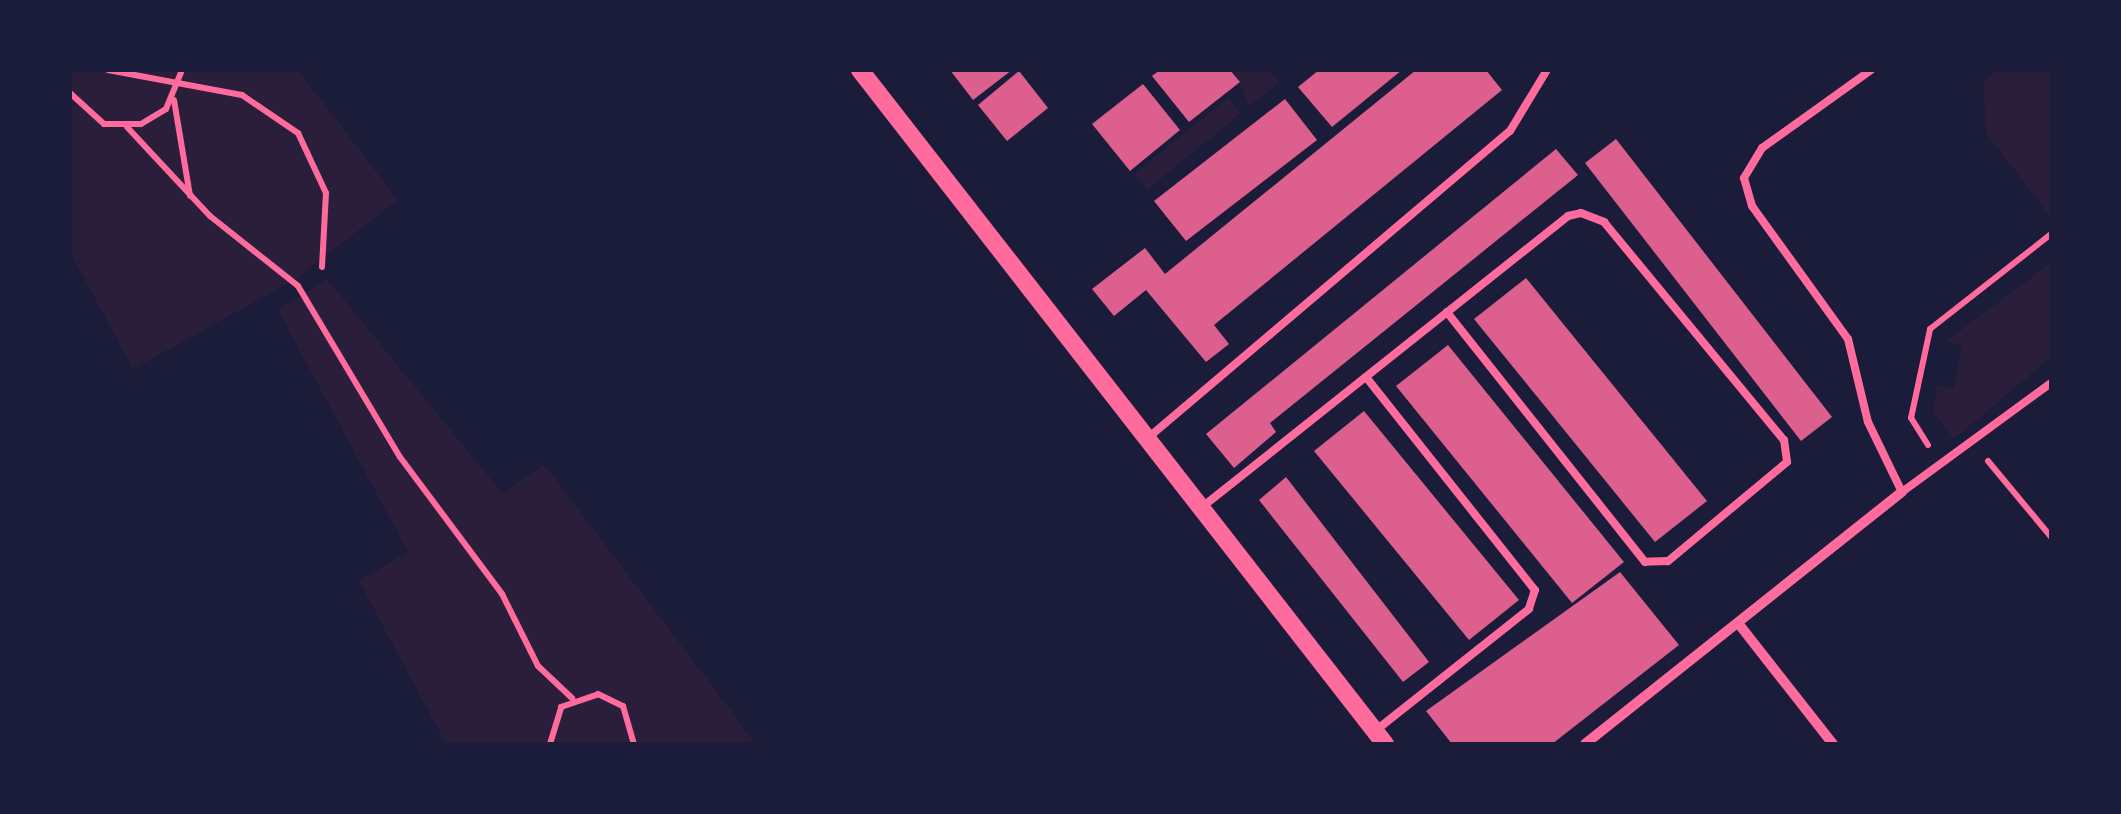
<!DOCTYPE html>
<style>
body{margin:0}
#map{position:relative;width:2121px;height:814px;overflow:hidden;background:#1b1b3a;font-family:"Fira Sans",sans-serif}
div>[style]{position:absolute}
.green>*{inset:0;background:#2a1e3b}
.building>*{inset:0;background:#dd5f8e}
.path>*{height:6px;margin:-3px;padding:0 3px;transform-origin:3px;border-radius:3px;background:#ff6b9d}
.service>*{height:8px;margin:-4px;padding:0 4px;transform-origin:4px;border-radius:4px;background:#ff6b9d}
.minor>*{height:10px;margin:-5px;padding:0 5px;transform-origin:5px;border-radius:5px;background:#ff6b9d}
.tertiary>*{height:18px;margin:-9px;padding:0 9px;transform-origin:9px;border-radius:9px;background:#ff6b9d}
span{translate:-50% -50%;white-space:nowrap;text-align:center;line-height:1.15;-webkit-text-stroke:10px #1b1b3a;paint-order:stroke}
.frame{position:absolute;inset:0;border:72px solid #1b1b3a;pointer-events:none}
</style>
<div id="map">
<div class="green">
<i style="clip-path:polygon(70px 70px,298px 70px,398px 200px,294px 280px,133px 369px,70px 252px)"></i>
<i style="clip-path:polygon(1234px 70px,1269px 70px,1279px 83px,1249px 106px)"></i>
<i style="clip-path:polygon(1998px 70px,2051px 70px,2051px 217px,1986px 133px,1983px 81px)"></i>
<i style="clip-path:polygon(1228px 98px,1241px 113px,1147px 190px,1134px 174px)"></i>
<i style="clip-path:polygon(2051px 263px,2051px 357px,1954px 439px,1933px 412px,1937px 386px,1954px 389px,1962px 345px,1946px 341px)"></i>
<i style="clip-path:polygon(327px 279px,503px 494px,544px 464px,756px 744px,446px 744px,359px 581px,408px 552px,278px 310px)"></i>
</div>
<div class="building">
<i style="clip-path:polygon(950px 70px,1012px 70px,973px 100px)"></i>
<i style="clip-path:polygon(1160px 70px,1230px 70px,1240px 82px,1189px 122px,1152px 76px)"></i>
<i style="clip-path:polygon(1319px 70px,1402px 70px,1332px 127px,1298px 87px)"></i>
<i style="clip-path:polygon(1416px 70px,1486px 70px,1502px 90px,1214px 325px,1229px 344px,1206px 362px,1146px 290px,1114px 316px,1092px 289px,1145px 248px,1165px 274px)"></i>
<i style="clip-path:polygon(1019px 71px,1048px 108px,1007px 141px,978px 105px)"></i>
<i style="clip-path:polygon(1143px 84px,1180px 130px,1130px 171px,1092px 124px)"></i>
<i style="clip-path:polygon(1285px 99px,1317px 140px,1186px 241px,1154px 201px)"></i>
<i style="clip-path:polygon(1616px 139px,1832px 417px,1801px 441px,1585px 163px)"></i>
<i style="clip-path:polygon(1556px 149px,1578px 175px,1270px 423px,1276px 432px,1234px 468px,1206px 434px)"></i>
<i style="clip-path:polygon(1526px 278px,1707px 501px,1655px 542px,1474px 319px)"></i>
<i style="clip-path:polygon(1448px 345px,1624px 562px,1572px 603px,1396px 386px)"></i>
<i style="clip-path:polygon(1364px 411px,1519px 600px,1469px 640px,1314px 451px)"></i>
<i style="clip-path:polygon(1286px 477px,1429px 662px,1403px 682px,1259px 500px)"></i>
<i style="clip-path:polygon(1620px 572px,1679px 645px,1552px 744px,1452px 744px,1426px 711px)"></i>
</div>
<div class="path">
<i style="left:108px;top:70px;width:136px;rotate:10.6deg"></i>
<i style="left:242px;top:95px;width:68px;rotate:34.2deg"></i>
<i style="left:298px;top:133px;width:66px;rotate:65deg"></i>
<i style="left:326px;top:193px;width:74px;rotate:93.1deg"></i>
<i style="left:70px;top:93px;width:46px;rotate:42.4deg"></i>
<i style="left:104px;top:124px;width:37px"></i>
<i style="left:141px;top:124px;width:29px;rotate:-31deg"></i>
<i style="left:166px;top:109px;width:42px;rotate:-67.7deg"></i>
<i style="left:174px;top:100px;width:97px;rotate:80.5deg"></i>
<i style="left:127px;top:127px;width:122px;rotate:47deg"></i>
<i style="left:210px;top:216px;width:112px;rotate:38.5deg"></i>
<i style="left:298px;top:286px;width:199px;rotate:59.2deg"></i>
<i style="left:400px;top:457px;width:171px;rotate:53.3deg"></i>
<i style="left:502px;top:594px;width:80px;rotate:63.4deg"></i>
<i style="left:538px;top:666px;width:47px;rotate:43.3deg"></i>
<i style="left:1928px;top:445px;width:32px;rotate:-122deg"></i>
<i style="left:1911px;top:418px;width:91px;rotate:-77.9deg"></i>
<i style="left:1930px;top:329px;width:154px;rotate:-38.1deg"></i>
<i style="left:1988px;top:461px;width:99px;rotate:50.3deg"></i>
<i style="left:550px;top:744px;width:39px;rotate:-73deg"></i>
<i style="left:561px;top:707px;width:39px;rotate:-19deg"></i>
<i style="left:598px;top:694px;width:28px;rotate:26deg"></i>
<i style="left:623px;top:706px;width:40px;rotate:74deg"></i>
</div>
<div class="service">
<i style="left:1871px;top:70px;width:134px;rotate:144.4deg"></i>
<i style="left:1762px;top:148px;width:35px;rotate:121deg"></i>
<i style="left:1744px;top:178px;width:29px;rotate:74deg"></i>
<i style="left:1752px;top:206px;width:164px;rotate:54.2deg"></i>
<i style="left:1848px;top:339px;width:85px;rotate:76.5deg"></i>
<i style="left:1868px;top:422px;width:78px;rotate:64.1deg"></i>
<i style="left:1902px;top:492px;width:185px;rotate:-36.2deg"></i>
<i style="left:1366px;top:377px;width:272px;rotate:51.6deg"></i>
<i style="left:1535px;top:590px;width:20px;rotate:108deg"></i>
<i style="left:1529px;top:609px;width:196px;rotate:141.6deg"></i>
<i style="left:1149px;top:437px;width:473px;rotate:-40.3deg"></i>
<i style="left:1510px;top:131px;width:71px;rotate:-58.8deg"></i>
<i style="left:1201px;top:508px;width:469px;rotate:-38.5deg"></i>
<i style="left:1568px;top:216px;width:13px;rotate:-13deg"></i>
<i style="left:1581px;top:213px;width:25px;rotate:21deg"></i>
<i style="left:1604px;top:222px;width:283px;rotate:50.5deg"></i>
<i style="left:1784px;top:440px;width:22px;rotate:82deg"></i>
<i style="left:1787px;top:462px;width:155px;rotate:140.2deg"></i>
<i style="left:1668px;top:561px;width:23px;rotate:178deg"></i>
<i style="left:1645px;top:562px;width:319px;rotate:-128.4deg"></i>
</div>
<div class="minor">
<i style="left:1738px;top:623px;width:154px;rotate:51.9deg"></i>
<i style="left:1585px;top:744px;width:405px;rotate:-38.5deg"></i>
</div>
<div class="tertiary">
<i style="left:860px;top:70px;width:854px;rotate:52.08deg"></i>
</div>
<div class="frame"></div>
</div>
